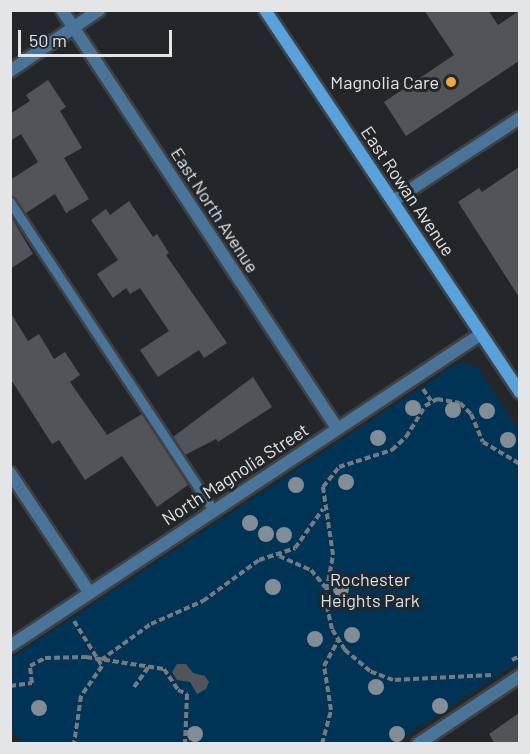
<!DOCTYPE html>
<style>
body{margin:0}
#map{position:relative;width:530px;height:754px;overflow:hidden;background:#242729;font-family:Barlow,sans-serif}
div>[style]{position:absolute}
.green>*{inset:0;background:#003457}
.building>*{inset:0;background:#525557}
.path>*{height:4px;margin-top:-2px;transform-origin:0;background:repeating-linear-gradient(90deg,#787b7d 0 6px,transparent 0 9px)}
.roads{filter:drop-shadow(2px 0 #3f4244) drop-shadow(-2px 0 #3f4244) drop-shadow(0 2px #3f4244) drop-shadow(0 -2px #3f4244)}
.lane>*{height:9px;margin:-4.5px;padding:0 4.5px;transform-origin:4.5px;border-radius:4.5px;background:#49759b}
.street>*{height:12px;margin:-6px;padding:0 6px;transform-origin:6px;border-radius:6px;background:#49759b}
.secondary>*{height:12px;margin:-6px;padding:0 6px;transform-origin:6px;border-radius:6px;background:#58a2de}
.trees>*{width:16px;height:16px;margin:-8px;border-radius:50%;background:#838d96}
.dots>*{width:16px;height:16px;translate:-50% -50%;box-sizing:border-box;border:3px solid #242729;border-radius:50%}
span{translate:-50% -50%;white-space:nowrap;text-align:center;line-height:1.15;-webkit-text-stroke:6px #242729;paint-order:stroke}
.poi-label{font-size:18px;color:#e4e5e7}
.right{translate:-100% -50%;text-align:right}
.street-label{font-size:18px;color:#e4e5e7}
.park-label{font-size:18px;color:#d0e1f0}
.frame{position:absolute;inset:0;border:12px solid #e4e5e7;pointer-events:none}
.scale{position:absolute;left:18px;top:30px;width:154px;height:27px;box-sizing:border-box;border:3px solid #e4e5e7;border-top:0;padding-left:8px;font-size:18px;line-height:21px;white-space:nowrap;color:#e4e5e7;-webkit-text-stroke:4px #242729;paint-order:stroke}
</style>
<div id="map">
<div class="green">
<i style="clip-path:polygon(465px 362px,479px 369px,519px 431px,519px 662px,395px 743px,22px 744px,11px 726px,11px 658px,457px 364px)"></i>
</div>
<div class="building">
<i style="clip-path:polygon(424px 10px,488px 10px,498px 25px,519px 11px,519px 61px,406px 136px,384px 102px,454px 55px)"></i>
<i style="clip-path:polygon(48px 80px,66px 107px,60px 111px,82px 148px,64px 158px,89px 199px,66px 213px,55px 194px,26px 213px,10px 195px,10px 180px,38px 162px,21px 134px,10px 141px,10px 114px,30px 101px,26px 95px)"></i>
<i style="clip-path:polygon(519px 167px,519px 297px,458px 202px,479px 188px,482px 192px)"></i>
<i style="clip-path:polygon(129px 201px,153px 237px,157px 234px,169px 253px,166px 255px,227px 343px,204px 358px,199px 350px,158px 377px,140px 350px,169px 331px,140px 288px,130px 294px,126px 288px,113px 298px,97px 274px,118px 260px,91px 220px,106px 209px,110px 215px)"></i>
<i style="clip-path:polygon(10px 215px,33px 254px,10px 269px)"></i>
<i style="clip-path:polygon(10px 312px,28px 341px,39px 334px,54px 359px,65px 352px,80px 375px,70px 382px,107px 435px,142px 414px,188px 485px,157px 507px,122px 456px,85px 480px,59px 440px,52px 444px,10px 378px)"></i>
<i style="clip-path:polygon(253px 377px,272px 407px,218px 442px,216px 439px,185px 455px,173px 437px)"></i>
<i style="clip-path:polygon(177px 664px,186px 664px,193px 673px,205px 676px,209px 682px,206px 689px,197px 694px,190px 682px,177px 680px,172px 672px)"></i>
<i style="clip-path:polygon(519px 713px,519px 744px,495px 744px,489px 734px)"></i>
</div>
<div class="path">
<i style="left:423px;top:389px;width:14px;rotate:56deg"></i>
<i style="left:279px;top:556px;width:35px;rotate:24deg"></i>
<i style="left:311px;top:570px;width:23px;rotate:50deg"></i>
<i style="left:74px;top:621px;width:53px;rotate:58.1deg"></i>
<i style="left:102px;top:666px;width:37px;rotate:125deg"></i>
<i style="left:81px;top:696px;width:49px;rotate:98.3deg"></i>
<i style="left:101px;top:660px;width:62px;rotate:-35.8deg"></i>
<i style="left:151px;top:624px;width:57px;rotate:-23.9deg"></i>
<i style="left:203px;top:601px;width:69px;rotate:-36.2deg"></i>
<i style="left:259px;top:560px;width:38px;rotate:-18deg"></i>
<i style="left:295px;top:548px;width:48px;rotate:-54.3deg"></i>
<i style="left:512px;top:660px;width:9px;rotate:-27deg"></i>
<i style="left:491px;top:675px;width:98px;rotate:177.1deg"></i>
<i style="left:393px;top:680px;width:25px;rotate:-159deg"></i>
<i style="left:370px;top:671px;width:33px;rotate:-140deg"></i>
<i style="left:345px;top:650px;width:25px;rotate:-122deg"></i>
<i style="left:332px;top:629px;width:31px;rotate:-103deg"></i>
<i style="left:325px;top:599px;width:45px;rotate:-79.7deg"></i>
<i style="left:333px;top:555px;width:69px;rotate:-98.4deg"></i>
<i style="left:323px;top:487px;width:26px;rotate:-51deg"></i>
<i style="left:339px;top:467px;width:56px;rotate:-17.8deg"></i>
<i style="left:392px;top:450px;width:19px;rotate:-43deg"></i>
<i style="left:406px;top:437px;width:36px;rotate:-58deg"></i>
<i style="left:425px;top:406px;width:14px;rotate:-30deg"></i>
<i style="left:437px;top:399px;width:23px;rotate:10deg"></i>
<i style="left:460px;top:403px;width:16px;rotate:45deg"></i>
<i style="left:471px;top:414px;width:30px;rotate:67deg"></i>
<i style="left:483px;top:442px;width:43px;rotate:30.7deg"></i>
<i style="left:10px;top:686px;width:22px;rotate:-8deg"></i>
<i style="left:32px;top:683px;width:17px;rotate:-97deg"></i>
<i style="left:30px;top:666px;width:17px;rotate:-28deg"></i>
<i style="left:45px;top:658px;width:41px;rotate:-1.4deg"></i>
<i style="left:86px;top:657px;width:79px;rotate:8.7deg"></i>
<i style="left:164px;top:669px;width:25px;rotate:56deg"></i>
<i style="left:178px;top:690px;width:10px;rotate:24deg"></i>
<i style="left:187px;top:694px;width:50px;rotate:92.3deg"></i>
<i style="left:134px;top:687px;width:26px;rotate:-54deg"></i>
<i style="left:322px;top:744px;width:35px;rotate:-75deg"></i>
<i style="left:331px;top:710px;width:45px;rotate:-99deg"></i>
<i style="left:324px;top:666px;width:29px;rotate:-61deg"></i>
</div>
<div class="roads">
<div class="lane">
<i style="left:10px;top:202px;width:369px;rotate:56.6deg"></i>
</div>
<div class="street">
<i style="left:62px;top:10px;width:500px;rotate:56.66deg"></i>
<i style="left:10px;top:71px;width:108px;rotate:-34.4deg"></i>
<i style="left:393px;top:201px;width:152px;rotate:-33.2deg"></i>
<i style="left:10px;top:473px;width:143px;rotate:56.4deg"></i>
<i style="left:10px;top:646px;width:565px;rotate:-33.52deg"></i>
<i style="left:418px;top:744px;width:123px;rotate:-33.7deg"></i>
</div>
<div class="secondary">
<i style="left:265px;top:10px;width:460px;rotate:56.3deg"></i>
</div>
</div>
<div class="trees">
<i style="left:413px;top:408px"></i>
<i style="left:453px;top:410px"></i>
<i style="left:487px;top:411px"></i>
<i style="left:378px;top:438px"></i>
<i style="left:508px;top:440px"></i>
<i style="left:346px;top:482px"></i>
<i style="left:296px;top:485px"></i>
<i style="left:250px;top:523px"></i>
<i style="left:266px;top:534px"></i>
<i style="left:284px;top:535px"></i>
<i style="left:273px;top:587px"></i>
<i style="left:341px;top:589px"></i>
<i style="left:352px;top:635px"></i>
<i style="left:315px;top:639px"></i>
<i style="left:376px;top:687px"></i>
<i style="left:440px;top:706px"></i>
<i style="left:39px;top:708px"></i>
<i style="left:195px;top:734px"></i>
<i style="left:397px;top:734px"></i>
</div>
<div class="dots">
<i style="left:451px;top:82px;background:#f6a247"></i>
</div>
<div class="poi-label">
<span class="right" style="left:439px;top:82px">Magnolia Care</span>
</div>
<div class="street-label">
<span style="left:408px;top:191px;rotate:56deg">East Rowan Avenue</span>
<span style="left:215px;top:210px;rotate:57deg">East North Avenue</span>
<span style="left:235px;top:474px;rotate:-33deg">North Magnolia Street</span>
</div>
<div class="park-label">
<span style="left:370px;top:590px">Rochester<br>Heights Park</span>
</div>
<div class="frame"></div>
<div class="scale">50 m</div>
</div>
